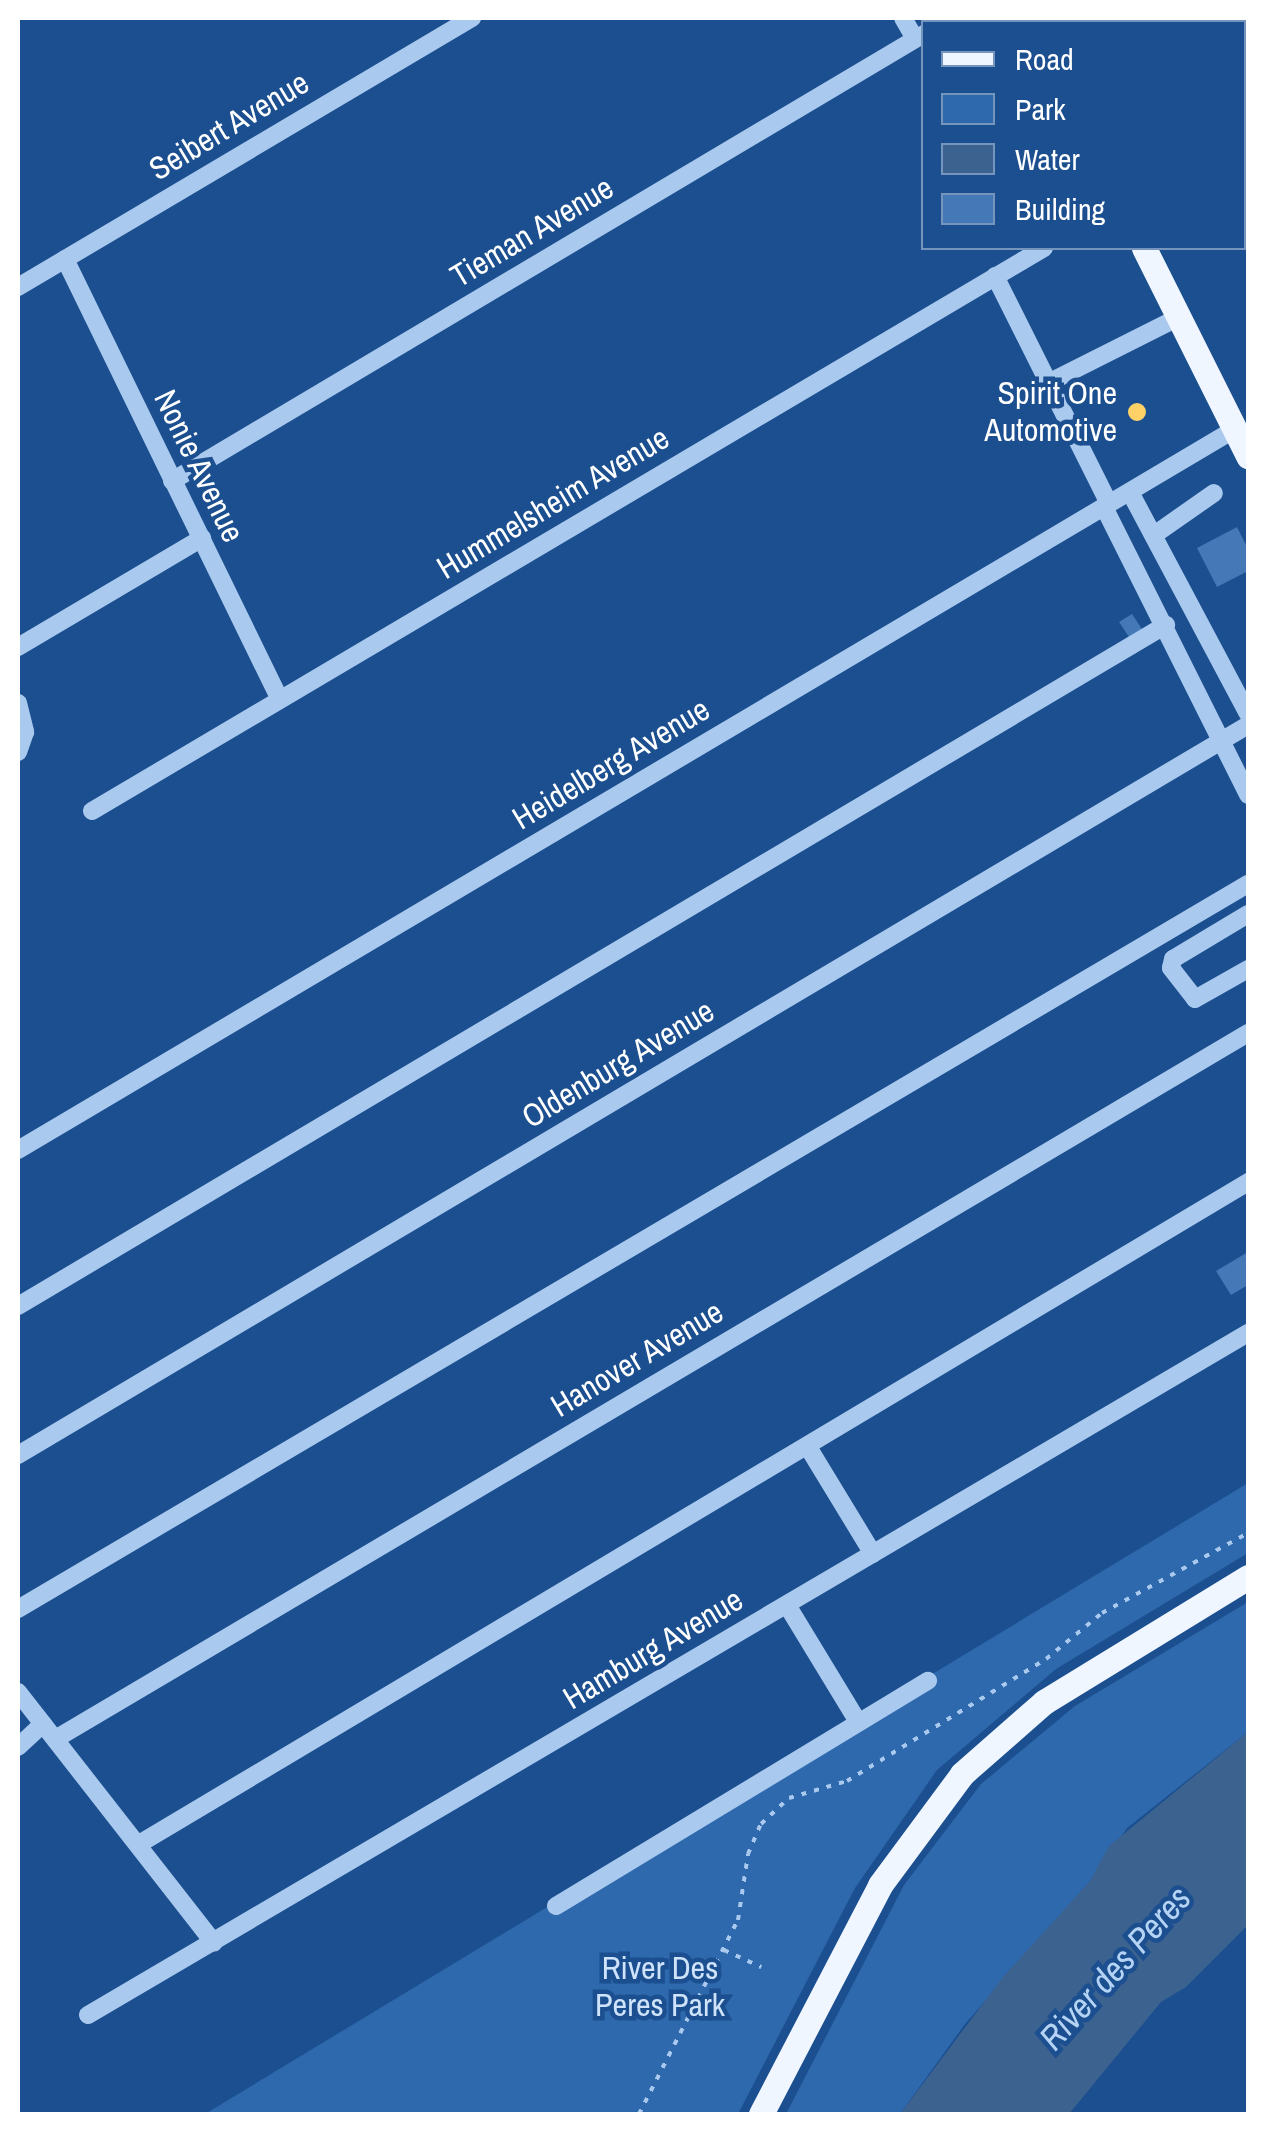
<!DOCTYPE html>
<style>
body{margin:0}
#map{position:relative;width:1266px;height:2132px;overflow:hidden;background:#1b4f8f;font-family:"Archivo Narrow",sans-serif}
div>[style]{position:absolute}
.green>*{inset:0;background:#2e69ad}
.water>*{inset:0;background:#3c6290}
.building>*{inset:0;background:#4478b7}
.path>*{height:4px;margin-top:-2px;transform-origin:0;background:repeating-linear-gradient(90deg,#a9c9ee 0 5px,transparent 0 13px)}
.minor>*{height:18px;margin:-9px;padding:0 9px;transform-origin:9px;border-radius:9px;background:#a9c9ee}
.major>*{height:25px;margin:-12.5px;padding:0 12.5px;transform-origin:12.5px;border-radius:12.5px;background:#f0f6ff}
.dots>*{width:28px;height:28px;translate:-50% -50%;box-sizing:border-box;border:5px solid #1b4f8f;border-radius:50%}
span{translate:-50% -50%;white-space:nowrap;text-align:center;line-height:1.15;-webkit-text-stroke:9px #1b4f8f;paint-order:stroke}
.street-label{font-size:32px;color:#fff}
.poi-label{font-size:32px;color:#fff}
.right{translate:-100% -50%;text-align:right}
.park-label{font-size:32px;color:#cfe3fa}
.water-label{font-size:35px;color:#b5d3f5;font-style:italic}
.frame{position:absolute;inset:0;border:20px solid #fff;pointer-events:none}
.legend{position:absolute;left:921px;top:20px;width:325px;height:230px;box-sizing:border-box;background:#1b4f8f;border:2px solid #7695bc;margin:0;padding:12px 18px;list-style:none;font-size:30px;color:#fff}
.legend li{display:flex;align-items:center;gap:20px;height:50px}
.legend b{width:50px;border:2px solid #7695bc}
</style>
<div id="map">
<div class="green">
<i style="clip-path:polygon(1248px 1483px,1248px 1553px,1056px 1669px,937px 1770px,855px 1888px,738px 2114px,205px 2114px)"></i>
<i style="clip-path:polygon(1248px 1602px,1248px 1732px,1127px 1828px,1090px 1881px,965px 2024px,900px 2114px,786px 2114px,904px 1885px,981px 1784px,1075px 1706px)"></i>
</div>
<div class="water">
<i style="clip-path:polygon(1248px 1732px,1248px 1925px,1186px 1987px,1161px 2002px,1069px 2114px,900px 2114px,1003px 1977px,1090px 1881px,1109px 1846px)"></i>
</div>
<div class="building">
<i style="clip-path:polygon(1237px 527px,1248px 549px,1248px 571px,1217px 587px,1197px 548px)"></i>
<i style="clip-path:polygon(1132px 614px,1142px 629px,1129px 637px,1119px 622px)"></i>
<i style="clip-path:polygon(1248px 1252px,1248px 1285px,1231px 1295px,1216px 1271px)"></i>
</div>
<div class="path">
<i style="left:724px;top:1950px;width:41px;rotate:24.7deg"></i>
<i style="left:639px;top:2114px;width:218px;rotate:-63deg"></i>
<i style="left:738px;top:1920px;width:67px;rotate:-81.4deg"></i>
<i style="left:748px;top:1854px;width:33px;rotate:-67deg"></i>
<i style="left:761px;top:1824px;width:38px;rotate:-43deg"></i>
<i style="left:789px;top:1798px;width:60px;rotate:-16.3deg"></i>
<i style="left:847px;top:1781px;width:233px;rotate:-31.5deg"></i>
<i style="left:1046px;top:1659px;width:72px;rotate:-39.4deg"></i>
<i style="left:1102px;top:1613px;width:166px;rotate:-28.7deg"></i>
</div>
<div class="minor">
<i style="left:903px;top:18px;width:24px;rotate:60deg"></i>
<i style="left:943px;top:22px;width:9px;rotate:-27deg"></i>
<i style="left:65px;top:259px;width:490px;rotate:64deg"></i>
<i style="left:995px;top:276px;width:255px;rotate:63.4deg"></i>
<i style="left:18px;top:287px;width:528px;rotate:-30.65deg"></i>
<i style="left:1050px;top:382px;width:144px;rotate:-26.7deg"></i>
<i style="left:172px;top:481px;width:875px;rotate:-30.73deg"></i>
<i style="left:1130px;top:492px;width:251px;rotate:62deg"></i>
<i style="left:1104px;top:507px;width:322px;rotate:63.4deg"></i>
<i style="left:1154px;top:535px;width:73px;rotate:-35deg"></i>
<i style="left:18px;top:647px;width:214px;rotate:-30.6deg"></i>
<i style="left:18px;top:703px;width:30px;rotate:76deg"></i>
<i style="left:25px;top:732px;width:21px;rotate:109deg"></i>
<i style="left:92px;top:811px;width:1106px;rotate:-30.6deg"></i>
<i style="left:1248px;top:914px;width:87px;rotate:149deg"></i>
<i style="left:1173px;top:959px;width:9px;rotate:103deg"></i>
<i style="left:1171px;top:968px;width:39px;rotate:52deg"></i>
<i style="left:1195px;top:999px;width:61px;rotate:-29.5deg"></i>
<i style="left:18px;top:1150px;width:1415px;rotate:-30.64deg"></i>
<i style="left:18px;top:1306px;width:1335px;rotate:-30.68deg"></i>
<i style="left:808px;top:1447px;width:125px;rotate:58.7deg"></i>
<i style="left:18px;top:1455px;width:1430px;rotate:-30.69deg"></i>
<i style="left:787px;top:1605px;width:137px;rotate:58.7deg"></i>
<i style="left:18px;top:1609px;width:1428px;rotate:-30.52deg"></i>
<i style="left:18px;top:1692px;width:318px;rotate:52deg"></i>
<i style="left:57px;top:1738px;width:1384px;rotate:-30.62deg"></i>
<i style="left:18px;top:1747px;width:34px;rotate:-43deg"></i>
<i style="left:139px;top:1844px;width:1292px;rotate:-30.83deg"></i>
<i style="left:556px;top:1906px;width:435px;rotate:-31.2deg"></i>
<i style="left:88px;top:2015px;width:1346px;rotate:-30.45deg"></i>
</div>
<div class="major">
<i style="left:1026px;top:18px;width:4px;rotate:63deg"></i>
<i style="left:1144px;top:248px;width:233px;rotate:63.4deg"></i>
<i style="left:761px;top:2114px;width:258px;rotate:-62.5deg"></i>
<i style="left:880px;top:1885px;width:138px;rotate:-53.5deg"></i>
<i style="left:962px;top:1774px;width:109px;rotate:-41.3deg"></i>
<i style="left:1044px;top:1702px;width:239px;rotate:-31.5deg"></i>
</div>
<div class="dots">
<i style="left:1137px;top:412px;background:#ffd166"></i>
</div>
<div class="street-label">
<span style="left:229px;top:126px;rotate:-31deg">Seibert Avenue</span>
<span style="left:532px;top:232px;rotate:-31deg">Tieman Avenue</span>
<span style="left:199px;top:466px;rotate:64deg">Nonie Avenue</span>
<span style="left:553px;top:503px;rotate:-31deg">Hummelsheim Avenue</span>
<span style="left:611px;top:764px;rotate:-31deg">Heidelberg Avenue</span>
<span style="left:618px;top:1064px;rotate:-31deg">Oldenburg Avenue</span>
<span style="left:637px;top:1359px;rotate:-31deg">Hanover Avenue</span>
<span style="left:653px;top:1649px;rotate:-31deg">Hamburg Avenue</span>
</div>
<div class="poi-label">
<span class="right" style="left:1117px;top:412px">Spirit One<br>Automotive</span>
</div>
<div class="park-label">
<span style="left:660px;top:1987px">River Des<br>Peres Park</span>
</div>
<div class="water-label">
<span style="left:1115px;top:1968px;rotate:-48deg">River des Peres</span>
</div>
<div class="frame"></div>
<ul class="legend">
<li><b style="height:12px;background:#f0f6ff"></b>Road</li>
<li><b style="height:28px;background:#2e69ad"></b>Park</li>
<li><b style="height:28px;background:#3c6290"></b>Water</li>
<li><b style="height:28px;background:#4478b7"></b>Building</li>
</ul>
</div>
